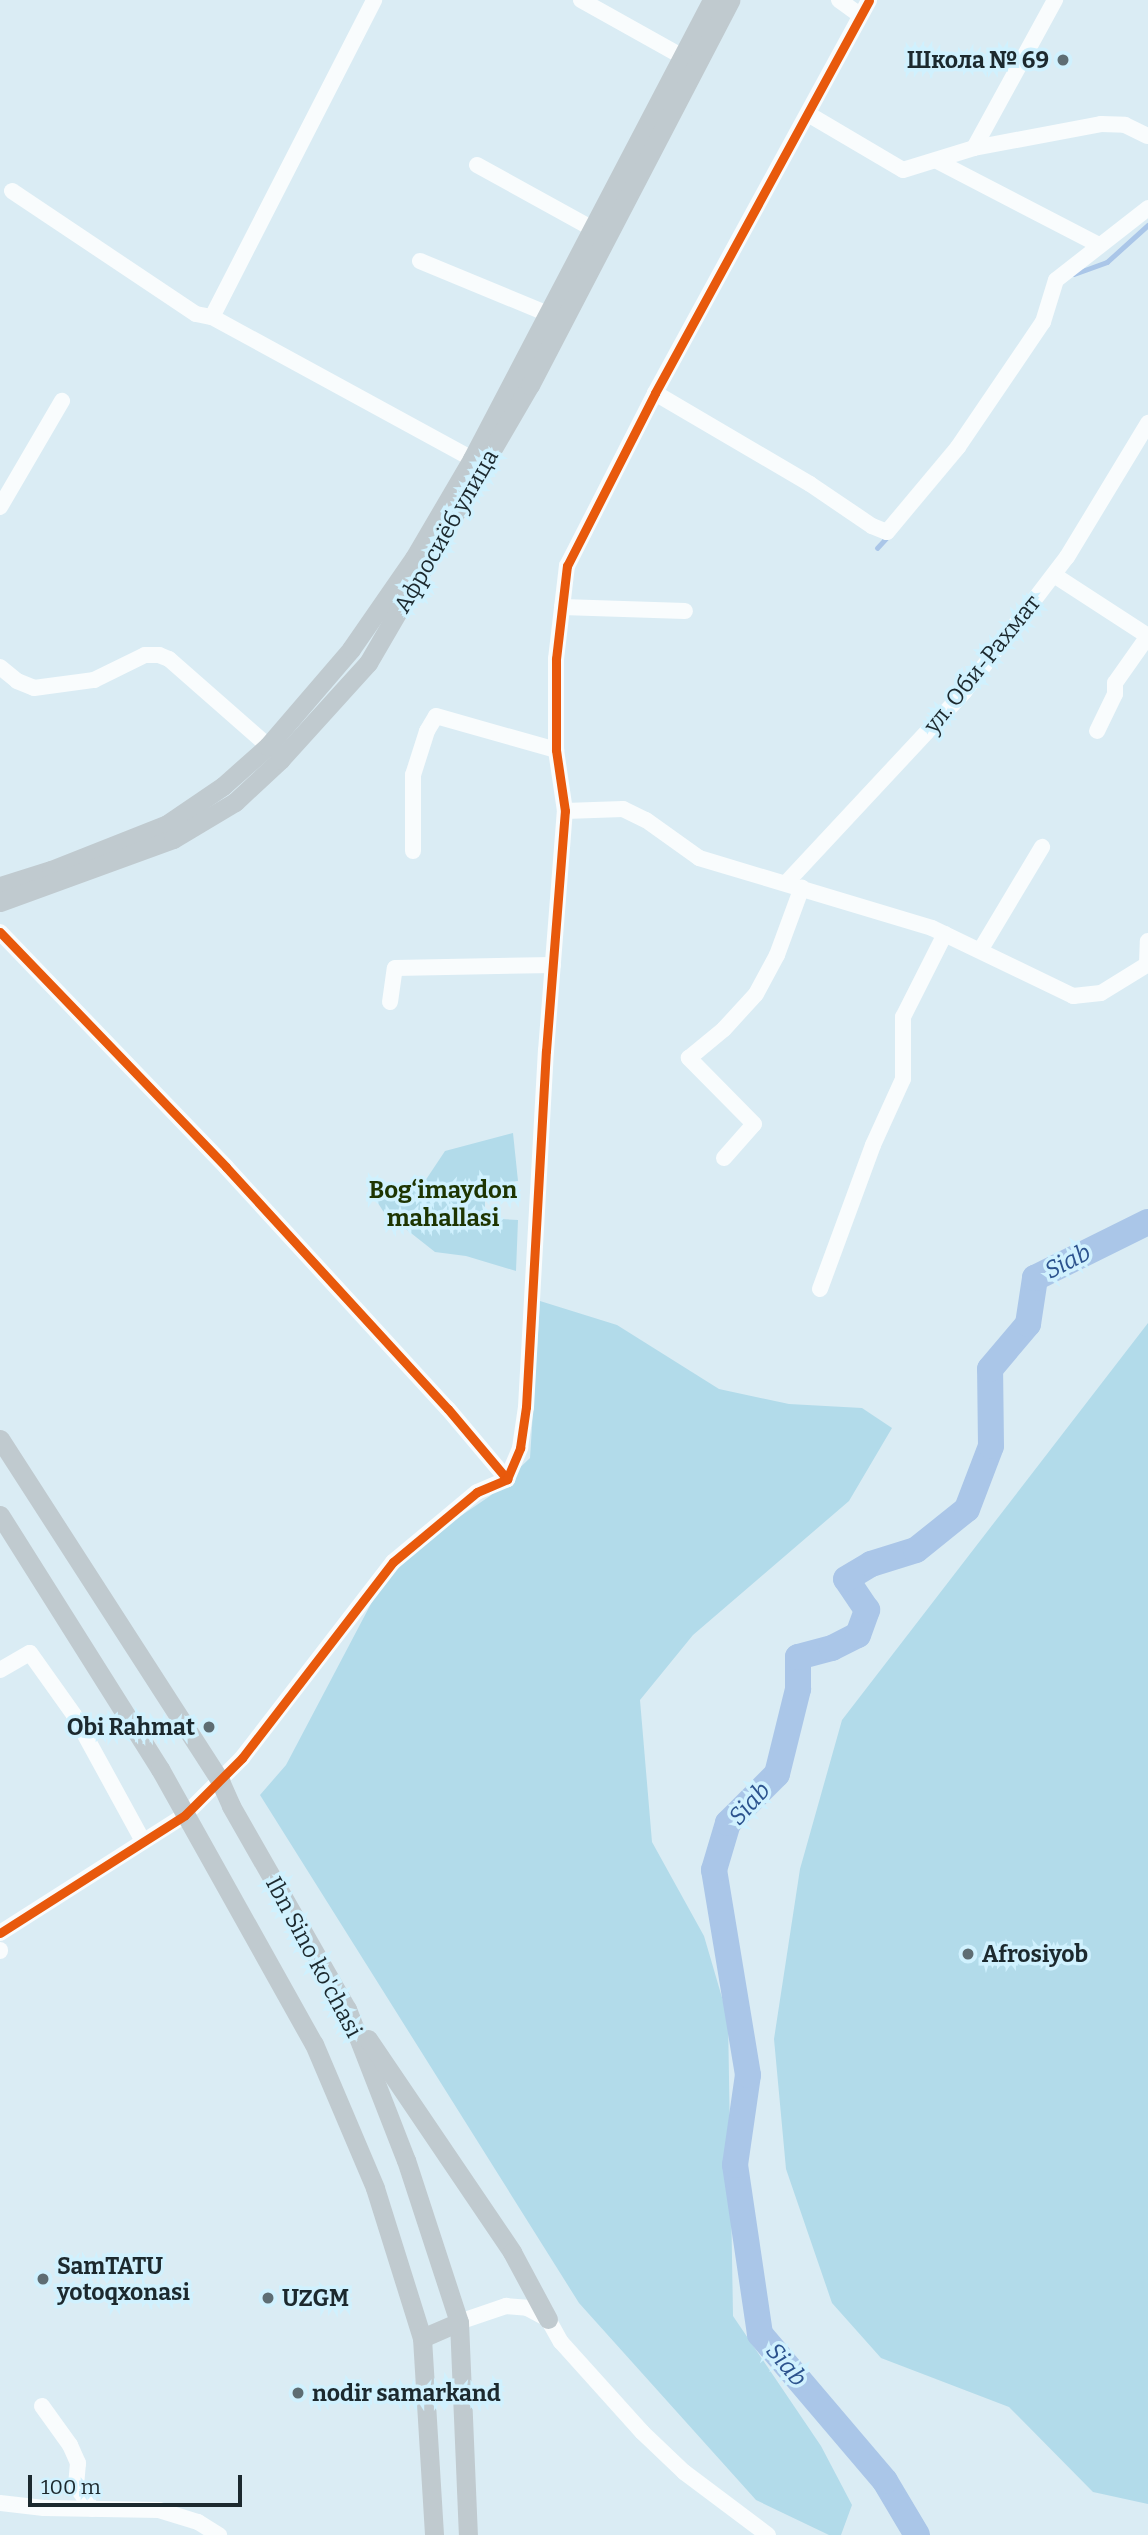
<!DOCTYPE html>
<meta charset="utf-8">
<style>
body{margin:0}
#map{position:relative;width:1148px;height:2535px;overflow:hidden;background:#daecf4;font-family:Bitter,serif}
div>[style]{position:absolute}
.green>*{inset:0;background:#b2dbea}
.stream>*{height:4.5px;margin:-2.25px;padding:0 2.25px;transform-origin:2.25px;border-radius:2.25px;background:#aac6e8}
.river>*{height:26px;margin:-13px;padding:0 13px;transform-origin:13px;border-radius:13px;background:#aac6e8}
.minor>*{height:16px;margin:-8px;padding:0 8px;transform-origin:8px;border-radius:8px;background:#f9fcfd}
.major>*{height:19px;margin:-9.5px;padding:0 9.5px;transform-origin:9.5px;border-radius:9.5px;background:#c0cacf}
.cycleway>*{height:9px;margin:-4.5px;padding:0 4.5px;transform-origin:4.5px;border-radius:4.5px;background:#e8590c}
.dots>*{width:19px;height:19px;translate:-50% -50%;box-sizing:border-box;border:4px solid #d0f1fe;border-radius:50%}
span{translate:-50% -50%;white-space:nowrap;text-align:center;line-height:1.15;-webkit-text-stroke:7px #d0f1fe;paint-order:stroke}
.poi-label{font-size:23px;color:#1c292e;font-weight:700}
.right{translate:-100% -50%;text-align:right}
.left{translate:0 -50%;text-align:left}
.street-label{font-size:23px;color:#1c292e}
.neighbourhood-label{font-size:24px;color:#1e3502;font-weight:700}
.water-label{font-size:24px;color:#2c538e;font-style:italic}
.scale{position:absolute;left:28px;top:2475px;width:214px;height:32px;box-sizing:border-box;border:4px solid #1c292e;border-top:0;padding-left:9px;font-size:21px;line-height:24px;white-space:nowrap;color:#1c292e;-webkit-text-stroke:5px #d0f1fe;paint-order:stroke}
</style>
<div id="map">
<div class="green">
<i style="clip-path:polygon(513px 1133px,518px 1181px,485px 1185px,485px 1218px,518px 1220px,516px 1271px,466px 1256px,435px 1252px,383px 1211px,376px 1200px,425px 1181px,445px 1151px)"></i>
<i style="clip-path:polygon(540px 1301px,617px 1325px,719px 1389px,789px 1404px,862px 1408px,892px 1428px,849px 1501px,693px 1635px,640px 1700px,652px 1842px,704px 1936px,728px 2018px,733px 2316px,821px 2446px,852px 2505px,841px 2535px,829px 2535px,756px 2500px,579px 2303px,260px 1795px,286px 1765px,393px 1562px,490px 1496px,530px 1458px)"></i>
<i style="clip-path:polygon(1148px 1323px,1148px 2504px,1093px 2492px,1009px 2407px,881px 2358px,832px 2303px,786px 2169px,774px 2039px,800px 1869px,842px 1720px)"></i>
</div>
<div class="stream">
<i style="left:1074px;top:274px;width:35px;rotate:-20deg"></i>
<i style="left:1107px;top:262px;width:55px;rotate:-42.1deg"></i>
<i style="left:877px;top:548px;width:18px;rotate:-47deg"></i>
</div>
<div class="river">
<i style="left:917px;top:2535px;width:63px;rotate:-120.7deg"></i>
<i style="left:885px;top:2481px;width:193px;rotate:-130.4deg"></i>
<i style="left:760px;top:2334px;width:171px;rotate:-98.4deg"></i>
<i style="left:735px;top:2165px;width:91px;rotate:-81.8deg"></i>
<i style="left:748px;top:2075px;width:208px;rotate:-99.4deg"></i>
<i style="left:714px;top:1870px;width:49px;rotate:-73.4deg"></i>
<i style="left:728px;top:1823px;width:69px;rotate:-45deg"></i>
<i style="left:777px;top:1774px;width:88px;rotate:-76.1deg"></i>
<i style="left:798px;top:1689px;width:32px;rotate:-90deg"></i>
<i style="left:798px;top:1657px;width:35px;rotate:-15deg"></i>
<i style="left:832px;top:1648px;width:29px;rotate:-27deg"></i>
<i style="left:858px;top:1635px;width:27px;rotate:-70deg"></i>
<i style="left:867px;top:1610px;width:37px;rotate:-124deg"></i>
<i style="left:846px;top:1579px;width:29px;rotate:-31deg"></i>
<i style="left:871px;top:1564px;width:47px;rotate:-17.3deg"></i>
<i style="left:916px;top:1550px;width:65px;rotate:-38.8deg"></i>
<i style="left:967px;top:1509px;width:67px;rotate:-69.1deg"></i>
<i style="left:991px;top:1446px;width:77px;rotate:-90.7deg"></i>
<i style="left:990px;top:1369px;width:59px;rotate:-49.8deg"></i>
<i style="left:1028px;top:1324px;width:47px;rotate:-81.3deg"></i>
<i style="left:1035px;top:1278px;width:126px;rotate:-26.4deg"></i>
</div>
<div class="minor">
<i style="left:581px;top:0;width:125px;rotate:29.2deg"></i>
<i style="left:839px;top:0;width:26px;rotate:36deg"></i>
<i style="left:808px;top:114px;width:110px;rotate:30.5deg"></i>
<i style="left:903px;top:170px;width:74px;rotate:-17.2deg"></i>
<i style="left:974px;top:148px;width:129px;rotate:-10.7deg"></i>
<i style="left:1101px;top:124px;width:24px;rotate:2deg"></i>
<i style="left:1125px;top:125px;width:25px;rotate:26deg"></i>
<i style="left:974px;top:148px;width:169px;rotate:-61.3deg"></i>
<i style="left:937px;top:161px;width:182px;rotate:27.4deg"></i>
<i style="left:477px;top:165px;width:132px;rotate:28.9deg"></i>
<i style="left:12px;top:191px;width:221px;rotate:33.8deg"></i>
<i style="left:196px;top:314px;width:16px;rotate:11deg"></i>
<i style="left:212px;top:317px;width:296px;rotate:28.6deg"></i>
<i style="left:420px;top:261px;width:139px;rotate:22.5deg"></i>
<i style="left:212px;top:317px;width:356px;rotate:-62.9deg"></i>
<i style="left:655px;top:393px;width:180px;rotate:30.4deg"></i>
<i style="left:810px;top:484px;width:75px;rotate:34.1deg"></i>
<i style="left:872px;top:526px;width:16px;rotate:22deg"></i>
<i style="left:887px;top:532px;width:111px;rotate:-50.1deg"></i>
<i style="left:958px;top:447px;width:151px;rotate:-55.8deg"></i>
<i style="left:1043px;top:322px;width:44px;rotate:-72.8deg"></i>
<i style="left:1056px;top:280px;width:117px;rotate:-38deg"></i>
<i style="left:0;top:507px;width:123px;rotate:-59.7deg"></i>
<i style="left:1054px;top:575px;width:112px;rotate:33deg"></i>
<i style="left:1148px;top:636px;width:57px;rotate:125.1deg"></i>
<i style="left:1115px;top:683px;width:11px;rotate:90deg"></i>
<i style="left:1115px;top:694px;width:41px;rotate:115.9deg"></i>
<i style="left:562px;top:607px;width:123px;rotate:1.9deg"></i>
<i style="left:0;top:667px;width:22px;rotate:39deg"></i>
<i style="left:17px;top:681px;width:18px;rotate:22deg"></i>
<i style="left:34px;top:688px;width:61px;rotate:-7.6deg"></i>
<i style="left:94px;top:680px;width:57px;rotate:-26.1deg"></i>
<i style="left:145px;top:655px;width:14px"></i>
<i style="left:159px;top:655px;width:11px;rotate:22deg"></i>
<i style="left:169px;top:659px;width:132px;rotate:41.3deg"></i>
<i style="left:565px;top:811px;width:58px;rotate:-2deg"></i>
<i style="left:623px;top:809px;width:25px;rotate:26deg"></i>
<i style="left:646px;top:820px;width:65px;rotate:35.6deg"></i>
<i style="left:699px;top:858px;width:243px;rotate:16.7deg"></i>
<i style="left:932px;top:928px;width:157px;rotate:25.7deg"></i>
<i style="left:1073px;top:996px;width:28px;rotate:-6deg"></i>
<i style="left:1101px;top:993px;width:55px;rotate:-31.7deg"></i>
<i style="left:413px;top:851px;width:76px;rotate:-90deg"></i>
<i style="left:413px;top:775px;width:46px;rotate:-72.3deg"></i>
<i style="left:427px;top:731px;width:17px;rotate:-59deg"></i>
<i style="left:436px;top:716px;width:125px;rotate:15.8deg"></i>
<i style="left:787px;top:882px;width:260px;rotate:-47deg"></i>
<i style="left:964px;top:692px;width:170px;rotate:-52.7deg"></i>
<i style="left:1067px;top:557px;width:157px;rotate:-58.8deg"></i>
<i style="left:0;top:932px;width:326px;rotate:46.1deg"></i>
<i style="left:226px;top:1167px;width:328px;rotate:47.5deg"></i>
<i style="left:448px;top:1409px;width:92px;rotate:49.9deg"></i>
<i style="left:981px;top:949px;width:119px;rotate:-59.1deg"></i>
<i style="left:1147px;top:964px;width:23px;rotate:-88deg"></i>
<i style="left:390px;top:1002px;width:34px;rotate:-82deg"></i>
<i style="left:395px;top:968px;width:158px;rotate:-1.1deg"></i>
<i style="left:724px;top:1158px;width:45px;rotate:-48.6deg"></i>
<i style="left:754px;top:1124px;width:93px;rotate:-134.6deg"></i>
<i style="left:689px;top:1058px;width:45px;rotate:-39.6deg"></i>
<i style="left:724px;top:1029px;width:47px;rotate:-47.6deg"></i>
<i style="left:756px;top:994px;width:44px;rotate:-61.7deg"></i>
<i style="left:777px;top:955px;width:72px;rotate:-69.8deg"></i>
<i style="left:820px;top:1289px;width:153px;rotate:-69.8deg"></i>
<i style="left:873px;top:1145px;width:72px;rotate:-65.6deg"></i>
<i style="left:903px;top:1079px;width:62px;rotate:-90deg"></i>
<i style="left:903px;top:1017px;width:93px;rotate:-63.2deg"></i>
<i style="left:0;top:1670px;width:34px;rotate:-30deg"></i>
<i style="left:30px;top:1653px;width:76px;rotate:54.6deg"></i>
<i style="left:74px;top:1715px;width:144px;rotate:61.3deg"></i>
<i style="left:0;top:1933px;width:219px;rotate:-32.5deg"></i>
<i style="left:185px;top:1815px;width:81px;rotate:-45deg"></i>
<i style="left:242px;top:1758px;width:247px;rotate:-52.4deg"></i>
<i style="left:393px;top:1562px;width:109px;rotate:-39.8deg"></i>
<i style="left:477px;top:1492px;width:33px;rotate:-23deg"></i>
<i style="left:507px;top:1479px;width:34px;rotate:-67deg"></i>
<i style="left:520px;top:1448px;width:41px;rotate:-81.7deg"></i>
<i style="left:526px;top:1407px;width:357px;rotate:-86.8deg"></i>
<i style="left:546px;top:1051px;width:241px;rotate:-85.5deg"></i>
<i style="left:565px;top:811px;width:62px;rotate:-98.4deg"></i>
<i style="left:556px;top:750px;width:91px;rotate:-90deg"></i>
<i style="left:556px;top:659px;width:94px;rotate:-83.3deg"></i>
<i style="left:567px;top:566px;width:194px;rotate:-63deg"></i>
<i style="left:655px;top:393px;width:447px;rotate:-61.4deg"></i>
<i style="left:0;top:1950px;width:1px;rotate:90deg"></i>
<i style="left:459px;top:2322px;width:50px;rotate:-18.8deg"></i>
<i style="left:506px;top:2306px;width:21px;rotate:5deg"></i>
<i style="left:527px;top:2308px;width:24px;rotate:28deg"></i>
<i style="left:548px;top:2319px;width:26px;rotate:61deg"></i>
<i style="left:561px;top:2342px;width:121px;rotate:48deg"></i>
<i style="left:642px;top:2432px;width:58px;rotate:43.6deg"></i>
<i style="left:684px;top:2472px;width:105px;rotate:36.9deg"></i>
<i style="left:42px;top:2406px;width:48px;rotate:54.3deg"></i>
<i style="left:70px;top:2445px;width:20px;rotate:66deg"></i>
<i style="left:78px;top:2463px;width:23px;rotate:95deg"></i>
<i style="left:76px;top:2486px;width:28px;rotate:55deg"></i>
<i style="left:0;top:2503px;width:44px;rotate:6.5deg"></i>
<i style="left:44px;top:2508px;width:115px;rotate:1deg"></i>
<i style="left:159px;top:2510px;width:41px;rotate:17.1deg"></i>
<i style="left:198px;top:2522px;width:25px;rotate:32deg"></i>
</div>
<div class="major">
<i style="left:0;top:886px;width:53px;rotate:-17.4deg"></i>
<i style="left:51px;top:870px;width:125px;rotate:-21.6deg"></i>
<i style="left:167px;top:824px;width:68px;rotate:-34.2deg"></i>
<i style="left:223px;top:786px;width:60px;rotate:-41.6deg"></i>
<i style="left:268px;top:746px;width:128px;rotate:-49.4deg"></i>
<i style="left:351px;top:649px;width:111px;rotate:-55.3deg"></i>
<i style="left:414px;top:558px;width:115px;rotate:-59.6deg"></i>
<i style="left:472px;top:459px;width:518px;rotate:-62.4deg"></i>
<i style="left:0;top:902px;width:184px;rotate:-20deg"></i>
<i style="left:173px;top:839px;width:72px;rotate:-30.8deg"></i>
<i style="left:235px;top:802px;width:62px;rotate:-43deg"></i>
<i style="left:280px;top:760px;width:131px;rotate:-47.8deg"></i>
<i style="left:368px;top:663px;width:322px;rotate:-59.8deg"></i>
<i style="left:530px;top:385px;width:434px;rotate:-62.5deg"></i>
<i style="left:0;top:1439px;width:407px;rotate:57.2deg"></i>
<i style="left:220px;top:1781px;width:27px;rotate:66deg"></i>
<i style="left:231px;top:1806px;width:234px;rotate:60.3deg"></i>
<i style="left:347px;top:2009px;width:162px;rotate:68.7deg"></i>
<i style="left:406px;top:2160px;width:170px;rotate:71.9deg"></i>
<i style="left:459px;top:2322px;width:213px;rotate:87.6deg"></i>
<i style="left:0;top:1515px;width:300px;rotate:57.8deg"></i>
<i style="left:160px;top:1769px;width:315px;rotate:60.8deg"></i>
<i style="left:314px;top:2044px;width:156px;rotate:67deg"></i>
<i style="left:375px;top:2188px;width:157px;rotate:72.6deg"></i>
<i style="left:422px;top:2338px;width:197px;rotate:86.5deg"></i>
<i style="left:368px;top:2039px;width:257px;rotate:55.9deg"></i>
<i style="left:512px;top:2252px;width:76px;rotate:61.8deg"></i>
<i style="left:422px;top:2338px;width:40px;rotate:-23.4deg"></i>
</div>
<div class="cycleway">
<i style="left:0;top:932px;width:326px;rotate:46.1deg"></i>
<i style="left:226px;top:1167px;width:328px;rotate:47.5deg"></i>
<i style="left:448px;top:1409px;width:92px;rotate:49.9deg"></i>
<i style="left:0;top:1933px;width:219px;rotate:-32.5deg"></i>
<i style="left:185px;top:1815px;width:81px;rotate:-45deg"></i>
<i style="left:242px;top:1758px;width:247px;rotate:-52.4deg"></i>
<i style="left:393px;top:1562px;width:109px;rotate:-39.8deg"></i>
<i style="left:477px;top:1492px;width:33px;rotate:-23deg"></i>
<i style="left:507px;top:1479px;width:34px;rotate:-67deg"></i>
<i style="left:520px;top:1448px;width:41px;rotate:-81.7deg"></i>
<i style="left:526px;top:1407px;width:357px;rotate:-86.8deg"></i>
<i style="left:546px;top:1051px;width:241px;rotate:-85.5deg"></i>
<i style="left:565px;top:811px;width:62px;rotate:-98.4deg"></i>
<i style="left:556px;top:750px;width:91px;rotate:-90deg"></i>
<i style="left:556px;top:659px;width:94px;rotate:-83.3deg"></i>
<i style="left:567px;top:566px;width:194px;rotate:-63deg"></i>
<i style="left:655px;top:393px;width:447px;rotate:-61.4deg"></i>
</div>
<div class="dots">
<i style="left:1063px;top:60px;background:#5e6d73"></i>
<i style="left:209px;top:1727px;background:#5e6d73"></i>
<i style="left:968px;top:1954px;background:#5e6d73"></i>
<i style="left:43px;top:2279px;background:#5e6d73"></i>
<i style="left:268px;top:2298px;background:#5e6d73"></i>
<i style="left:298px;top:2393px;background:#5e6d73"></i>
</div>
<div class="poi-label">
<span class="right" style="left:1049px;top:60px">Школа № 69</span>
<span class="right" style="left:195px;top:1727px">Obi Rahmat</span>
<span class="left" style="left:982px;top:1954px">Afrosiyob</span>
<span class="left" style="left:57px;top:2279px">SamTATU<br>yotoqxonasi</span>
<span class="left" style="left:282px;top:2298px">UZGM</span>
<span class="left" style="left:312px;top:2393px">nodir samarkand</span>
</div>
<div class="street-label">
<span style="left:446px;top:531px;rotate:-60deg">Афросиёб улица</span>
<span style="left:982px;top:664px;rotate:-51deg">ул. Оби-Рахмат</span>
<span style="left:314px;top:1957px;rotate:62deg">Ibn Sino ko'chasi</span>
</div>
<div class="neighbourhood-label">
<span style="left:443px;top:1205px">Bog‘imaydon<br>mahallasi</span>
</div>
<div class="water-label">
<span style="left:1068px;top:1262px;rotate:-27deg">Siab</span>
<span style="left:750px;top:1804px;rotate:-48deg">Siab</span>
<span style="left:786px;top:2365px;rotate:50deg">Siab</span>
</div>
<div class="scale">100 m</div>
</div>
